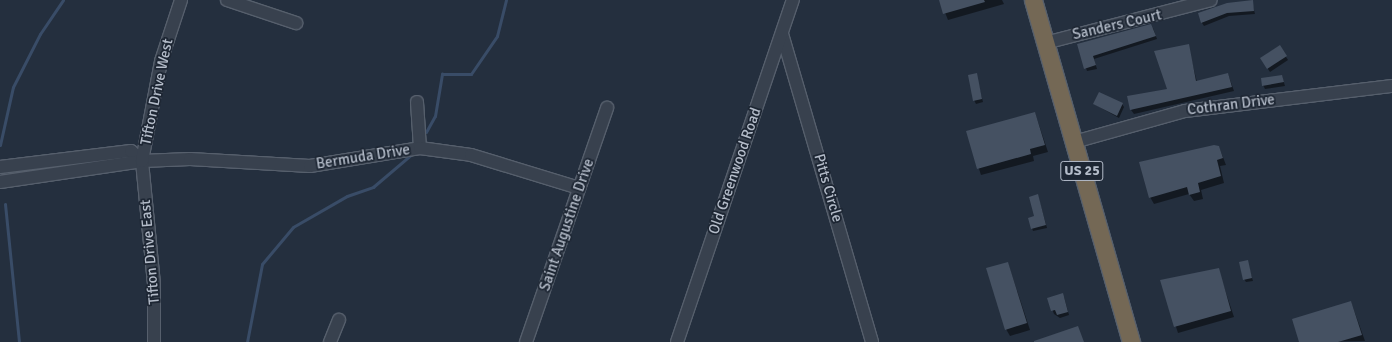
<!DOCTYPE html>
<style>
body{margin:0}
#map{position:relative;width:1392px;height:342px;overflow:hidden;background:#242f3e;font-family:Signika,sans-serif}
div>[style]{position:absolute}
.shadow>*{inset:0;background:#0007}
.stream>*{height:3px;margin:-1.5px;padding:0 1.5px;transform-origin:1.5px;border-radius:1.5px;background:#394c67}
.building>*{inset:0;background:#455162}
.roads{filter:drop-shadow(1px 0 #565f6c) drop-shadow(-1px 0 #565f6c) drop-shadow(0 1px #565f6c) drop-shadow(0 -1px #565f6c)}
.minor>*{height:12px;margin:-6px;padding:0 6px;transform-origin:6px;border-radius:6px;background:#38414e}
.highway>*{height:17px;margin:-8.5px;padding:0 8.5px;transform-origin:8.5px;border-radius:8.5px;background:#746855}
span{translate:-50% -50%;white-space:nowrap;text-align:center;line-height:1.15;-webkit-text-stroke:3.5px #1d2633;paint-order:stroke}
.shield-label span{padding:1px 3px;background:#1d2633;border:1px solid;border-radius:3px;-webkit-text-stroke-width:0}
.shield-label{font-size:14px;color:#b4bcc9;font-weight:700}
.street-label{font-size:15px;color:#b4bcc9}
</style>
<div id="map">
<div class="shadow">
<i style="clip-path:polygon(940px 0,1002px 0,1004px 4px,948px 20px)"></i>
<i style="clip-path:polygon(1252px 2px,1255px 14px,1229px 16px,1204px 26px,1202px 23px,1199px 14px)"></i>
<i style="clip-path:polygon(1153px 28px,1157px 39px,1094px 59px,1097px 69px,1087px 71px,1078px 45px)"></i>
<i style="clip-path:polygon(1188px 46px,1197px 82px,1228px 74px,1234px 91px,1134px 114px,1131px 110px,1168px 89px)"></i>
<i style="clip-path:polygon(1279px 46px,1288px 60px,1270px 72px,1261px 58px)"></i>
<i style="clip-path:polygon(976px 75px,983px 102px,976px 104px,974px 100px)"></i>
<i style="clip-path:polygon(1282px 76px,1285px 86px,1265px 89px,1263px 85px)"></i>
<i style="clip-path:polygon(1094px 104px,1122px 104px,1124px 107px,1119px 118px)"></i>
<i style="clip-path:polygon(1035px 113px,1048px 152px,1033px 156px,1034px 161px,981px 175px,967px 132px)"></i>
<i style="clip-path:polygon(1219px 147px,1226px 165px,1220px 166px,1224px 183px,1201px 190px,1203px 199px,1194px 201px,1189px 194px,1154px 204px,1150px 197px)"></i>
<i style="clip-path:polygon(1038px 196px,1047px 228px,1033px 231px,1032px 228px)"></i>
<i style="clip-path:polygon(1247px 261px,1253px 281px,1246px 282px,1244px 279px)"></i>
<i style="clip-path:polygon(1008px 263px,1030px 330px,1010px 336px,1006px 329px)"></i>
<i style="clip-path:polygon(1218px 269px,1234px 317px,1178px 333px,1161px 281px)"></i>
<i style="clip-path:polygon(1064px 297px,1069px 315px,1060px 318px,1054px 314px,1048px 298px)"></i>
<i style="clip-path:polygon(1351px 302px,1365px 341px,1300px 342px)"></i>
</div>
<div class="stream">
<i style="left:426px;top:132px;width:18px;rotate:-61deg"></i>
<i style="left:435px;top:116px;width:43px;rotate:-80.5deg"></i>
<i style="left:442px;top:74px;width:29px"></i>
<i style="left:471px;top:74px;width:46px;rotate:-55.6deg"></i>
<i style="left:497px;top:36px;width:37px;rotate:-76deg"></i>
<i style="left:0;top:145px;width:59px;rotate:-77.4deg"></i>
<i style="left:13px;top:87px;width:59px;rotate:-63deg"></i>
<i style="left:40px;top:34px;width:41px;rotate:-55.9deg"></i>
<i style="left:5px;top:204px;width:139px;rotate:84.2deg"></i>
<i style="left:247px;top:342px;width:79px;rotate:-79.1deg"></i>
<i style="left:262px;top:264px;width:48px;rotate:-50deg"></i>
<i style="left:293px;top:227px;width:62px;rotate:-29.9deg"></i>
<i style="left:347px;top:196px;width:28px;rotate:-19deg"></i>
<i style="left:373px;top:187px;width:52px;rotate:-40.4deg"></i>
</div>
<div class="building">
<i style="clip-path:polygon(939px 0,984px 0,985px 2px,943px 14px)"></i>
<i style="clip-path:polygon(1253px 0,1254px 11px,1227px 13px,1201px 23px,1198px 13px,1227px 3px)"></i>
<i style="clip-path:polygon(1151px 24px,1156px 36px,1093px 56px,1096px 65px,1084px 69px,1077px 44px)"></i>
<i style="clip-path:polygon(1189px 44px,1196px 81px,1228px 73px,1232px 87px,1130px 110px,1127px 96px,1167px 89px,1154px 51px)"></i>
<i style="clip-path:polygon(1280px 45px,1287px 56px,1267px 69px,1260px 58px)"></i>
<i style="clip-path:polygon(977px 73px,982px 99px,973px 101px,968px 75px)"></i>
<i style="clip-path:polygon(1282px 75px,1284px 82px,1262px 86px,1261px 78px)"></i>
<i style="clip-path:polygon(1099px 92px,1123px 103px,1117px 116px,1093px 104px)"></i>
<i style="clip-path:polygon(1035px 112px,1045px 145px,1030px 149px,1031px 154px,977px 169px,966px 131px)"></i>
<i style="clip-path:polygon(1214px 145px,1219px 146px,1223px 158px,1217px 160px,1221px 176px,1198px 183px,1200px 192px,1189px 195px,1187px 187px,1149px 198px,1139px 162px)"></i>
<i style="clip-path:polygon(1038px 194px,1046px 225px,1031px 229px,1028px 218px,1034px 216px,1029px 197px)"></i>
<i style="clip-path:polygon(1248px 260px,1252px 278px,1243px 280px,1239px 262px)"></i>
<i style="clip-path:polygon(1008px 262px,1027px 323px,1005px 330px,986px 268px)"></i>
<i style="clip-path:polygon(1219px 268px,1231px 311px,1174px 327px,1160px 280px)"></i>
<i style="clip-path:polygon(1063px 293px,1068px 312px,1057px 315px,1055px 310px,1051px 311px,1047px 298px)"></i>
<i style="clip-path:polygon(1351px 301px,1362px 335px,1338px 342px,1299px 342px,1292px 319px)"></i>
<i style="clip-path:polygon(1078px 326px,1084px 342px,1034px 342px,1034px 341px)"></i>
</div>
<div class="roads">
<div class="minor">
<i style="left:227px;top:0;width:73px;rotate:18.4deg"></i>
<i style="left:782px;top:34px;width:321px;rotate:73.7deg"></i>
<i style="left:1045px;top:43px;width:171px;rotate:-14.5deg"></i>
<i style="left:417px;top:102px;width:46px;rotate:86.3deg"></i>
<i style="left:1074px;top:142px;width:115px;rotate:-15.6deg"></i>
<i style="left:1185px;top:111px;width:209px;rotate:-6.9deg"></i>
<i style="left:0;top:167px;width:132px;rotate:-7deg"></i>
<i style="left:131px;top:151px;width:15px;rotate:42deg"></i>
<i style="left:0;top:182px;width:144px;rotate:-8.4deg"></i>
<i style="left:142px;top:161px;width:48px;rotate:-2.4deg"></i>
<i style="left:190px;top:159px;width:120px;rotate:3.3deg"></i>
<i style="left:310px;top:166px;width:111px;rotate:-9.3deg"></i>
<i style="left:420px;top:148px;width:51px;rotate:7.8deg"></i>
<i style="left:471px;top:155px;width:113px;rotate:17deg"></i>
<i style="left:154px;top:342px;width:58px;rotate:-90deg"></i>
<i style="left:154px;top:284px;width:124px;rotate:-95.6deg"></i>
<i style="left:142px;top:161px;width:102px;rotate:-79.2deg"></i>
<i style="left:161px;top:61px;width:64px;rotate:-71.8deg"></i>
<i style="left:330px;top:342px;width:24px;rotate:-68deg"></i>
<i style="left:526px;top:342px;width:248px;rotate:-70.9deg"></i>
<i style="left:677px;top:342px;width:361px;rotate:-71.3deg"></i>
</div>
<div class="highway">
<i style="left:1033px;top:0;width:356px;rotate:74deg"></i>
</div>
</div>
<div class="shield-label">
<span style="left:1082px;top:171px">US 25</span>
</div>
<div class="street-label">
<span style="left:1117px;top:25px;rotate:-13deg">Sanders Court</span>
<span style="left:157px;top:92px;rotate:-78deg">Tifton Drive West</span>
<span style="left:1231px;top:105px;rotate:-7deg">Cothran Drive</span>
<span style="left:363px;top:157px;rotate:-9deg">Bermuda Drive</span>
<span style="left:735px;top:171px;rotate:-71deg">Old Greenwood Road</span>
<span style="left:828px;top:188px;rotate:74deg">Pitts Circle</span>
<span style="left:567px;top:225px;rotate:-71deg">Saint Augustine Drive</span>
<span style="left:150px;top:252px;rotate:-95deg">Tifton Drive East</span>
</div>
</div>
